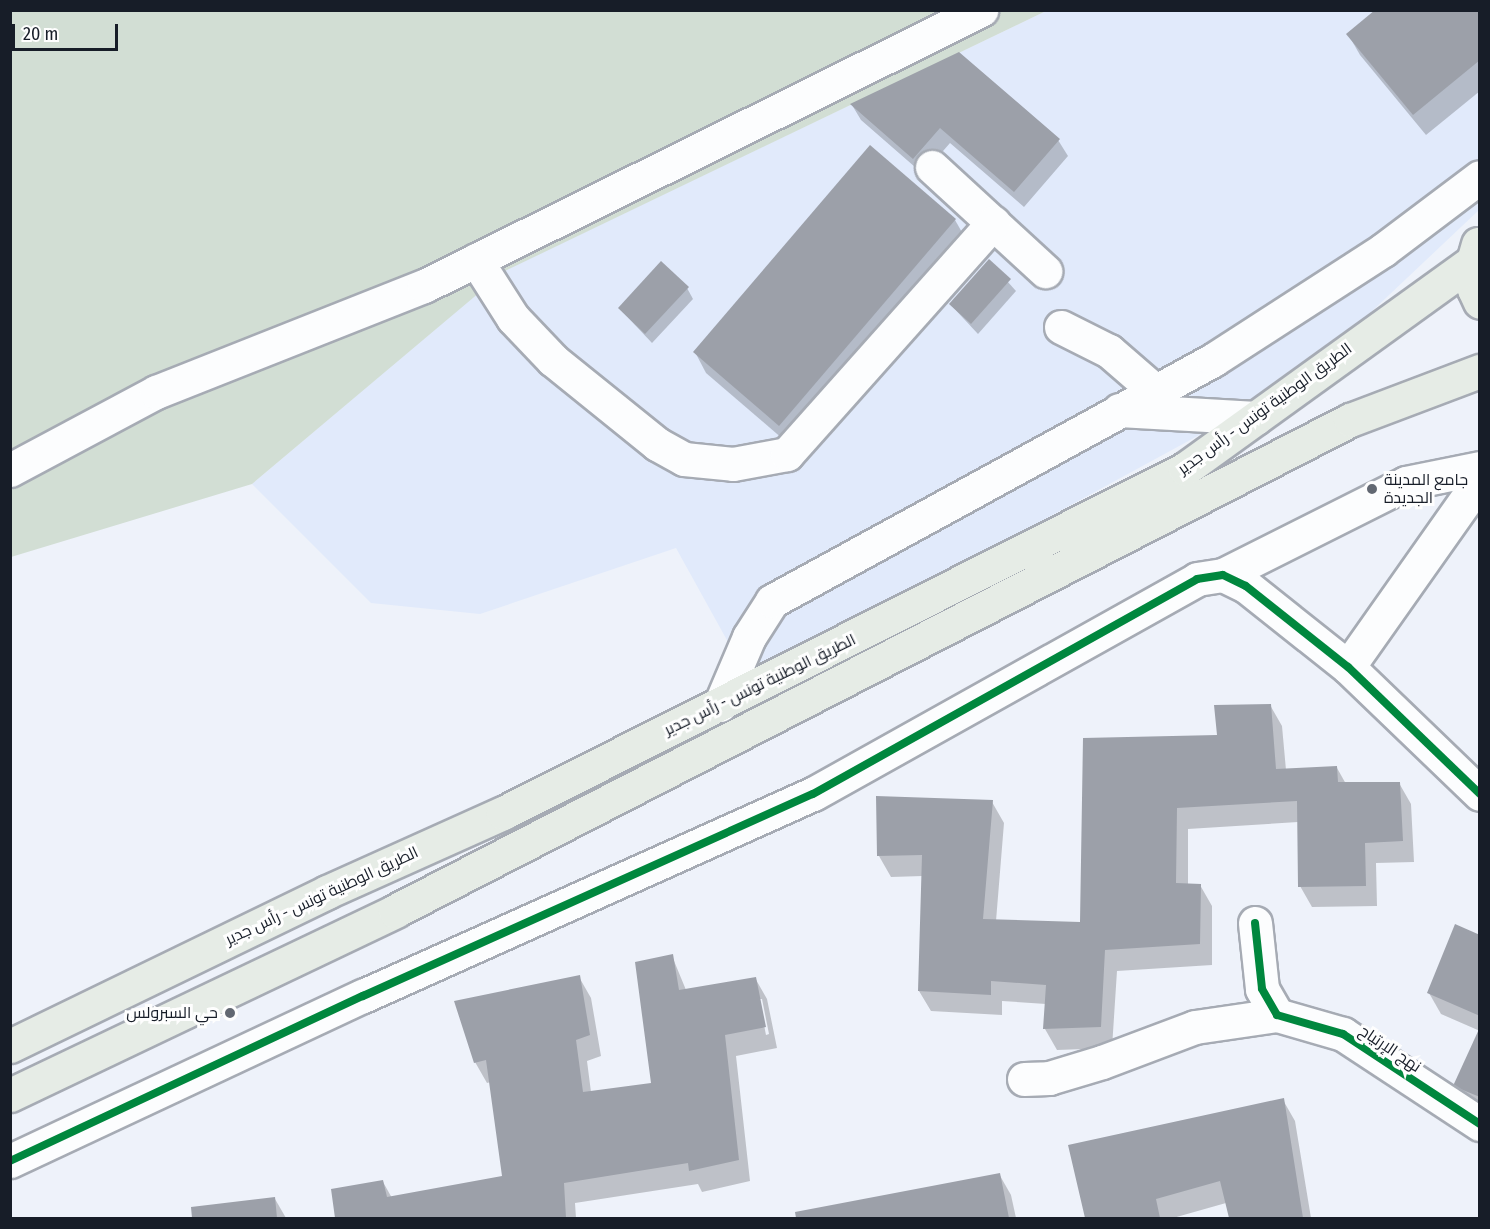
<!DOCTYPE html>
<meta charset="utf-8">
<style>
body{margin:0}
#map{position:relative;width:1490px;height:1229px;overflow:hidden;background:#eef2fa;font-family:"Fira Sans Condensed",Cairo,sans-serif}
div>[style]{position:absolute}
.built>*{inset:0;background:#e1eafb}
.green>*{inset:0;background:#d2ded4}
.shadow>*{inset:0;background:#0003}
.building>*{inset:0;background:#9ca0a9}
.roads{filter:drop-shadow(2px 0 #a6abb4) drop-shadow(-2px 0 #a6abb4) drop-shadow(0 2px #a6abb4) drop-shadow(0 -2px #a6abb4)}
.minor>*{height:33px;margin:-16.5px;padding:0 16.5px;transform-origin:16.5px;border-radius:16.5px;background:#fcfdfe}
.major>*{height:33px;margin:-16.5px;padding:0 16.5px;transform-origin:16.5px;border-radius:16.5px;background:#e6ece6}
.cycleway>*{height:8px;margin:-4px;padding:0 4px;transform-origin:4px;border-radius:4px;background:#00873e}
.dots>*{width:16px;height:16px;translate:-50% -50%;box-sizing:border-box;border:3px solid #fefefe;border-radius:50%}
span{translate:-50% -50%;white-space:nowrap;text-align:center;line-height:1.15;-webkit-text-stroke:6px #fefefe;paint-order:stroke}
.street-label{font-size:16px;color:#171d28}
.poi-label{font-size:16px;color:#171d28}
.left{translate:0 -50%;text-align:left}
.right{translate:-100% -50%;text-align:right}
.frame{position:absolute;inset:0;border:12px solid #171d28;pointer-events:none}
.scale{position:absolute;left:12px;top:24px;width:106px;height:27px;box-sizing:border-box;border:3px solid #171d28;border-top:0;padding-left:8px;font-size:18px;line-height:21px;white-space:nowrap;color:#171d28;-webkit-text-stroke:4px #fefefe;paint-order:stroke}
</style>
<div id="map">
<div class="built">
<i style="clip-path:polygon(1046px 11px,1479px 11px,1479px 210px,1297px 382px,749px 680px,676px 548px,480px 614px,371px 603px,252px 484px,504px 271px)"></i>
</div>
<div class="green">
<i style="clip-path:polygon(11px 11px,1046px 11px,505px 271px,252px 484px,11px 557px)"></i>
</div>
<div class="shadow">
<i style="clip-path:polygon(1480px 10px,1480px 91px,1426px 135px,1360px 55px,1348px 34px)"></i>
<i style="clip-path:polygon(852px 105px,1058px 140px,1068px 156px,1024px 207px,950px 143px,923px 174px,861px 120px)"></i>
<i style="clip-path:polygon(955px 220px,967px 241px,791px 446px,706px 373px,695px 352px)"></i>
<i style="clip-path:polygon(989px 261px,1016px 291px,978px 334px,950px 304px)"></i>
<i style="clip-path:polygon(687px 288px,693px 299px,652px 343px,619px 308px)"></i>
<i style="clip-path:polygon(1270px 705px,1282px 726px,1286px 770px,1337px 768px,1346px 784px,1399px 783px,1411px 804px,1414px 862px,1376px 863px,1377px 906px,1312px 907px,1300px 886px,1298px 822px,1188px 829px,1188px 885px,1200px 885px,1212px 906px,1212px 965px,1117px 971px,1112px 1048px,1057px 1050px,1045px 1029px,1046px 1004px,1002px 1001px,1002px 1015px,931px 1011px,919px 991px,923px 876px,891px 877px,879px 856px,878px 798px,992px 802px,1004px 823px,996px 921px,1082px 924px,1219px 736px)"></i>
<i style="clip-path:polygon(1480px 937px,1480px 1031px,1441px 1014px,1429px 993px)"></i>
<i style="clip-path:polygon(evenodd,672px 956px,686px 990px,755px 978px,767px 999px,777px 1048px,736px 1056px,750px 1181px,702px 1192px,698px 1184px,575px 1203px,576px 1218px,336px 1218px,332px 1191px,383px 1182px,392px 1198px,504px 1177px,491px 1082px,487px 1083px,475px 1062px,579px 977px,591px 998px,601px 1056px,587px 1061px,591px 1092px,653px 1084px,672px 956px,759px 999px,762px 999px,769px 1034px,766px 1035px,759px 999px)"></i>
<i style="clip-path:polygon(1480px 1031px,1480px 1112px,1467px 1107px,1455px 1086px)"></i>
<i style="clip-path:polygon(1283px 1100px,1295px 1121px,1311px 1218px,1230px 1218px,1226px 1203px,1173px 1218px,1087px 1218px,1070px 1146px)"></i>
<i style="clip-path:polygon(999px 1174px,1011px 1195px,1016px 1218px,798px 1218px,797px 1213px)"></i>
<i style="clip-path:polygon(275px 1199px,286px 1218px,194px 1218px,193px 1208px)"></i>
</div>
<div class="building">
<i style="clip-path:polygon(1375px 10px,1480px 10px,1480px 60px,1413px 115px,1346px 34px)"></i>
<i style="clip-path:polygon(959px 52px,1060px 139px,1014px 192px,940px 128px,913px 159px,850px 104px)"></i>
<i style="clip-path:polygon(870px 145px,956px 219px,779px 426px,693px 352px)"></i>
<i style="clip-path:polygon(989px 259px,1011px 279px,971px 324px,949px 304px)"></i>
<i style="clip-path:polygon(661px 261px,689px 287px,645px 334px,618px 308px)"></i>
<i style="clip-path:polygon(1271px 704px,1276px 769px,1337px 766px,1338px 782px,1400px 782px,1403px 841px,1365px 843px,1366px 886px,1298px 887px,1297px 801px,1177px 808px,1176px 883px,1201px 884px,1200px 944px,1105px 950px,1101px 1027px,1043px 1029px,1046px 985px,991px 981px,991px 995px,918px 991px,922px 855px,877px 856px,876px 796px,993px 800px,983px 919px,1080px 922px,1083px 738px,1217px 735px,1214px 705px)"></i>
<i style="clip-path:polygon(1455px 924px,1480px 935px,1480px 1016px,1427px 993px)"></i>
<i style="clip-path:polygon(673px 954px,679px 990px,756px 977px,766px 1027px,725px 1035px,739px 1160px,689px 1171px,688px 1163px,564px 1183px,566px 1218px,335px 1218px,331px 1189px,383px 1180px,387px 1197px,502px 1176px,486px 1060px,474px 1063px,454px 1001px,580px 975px,590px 1035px,576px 1040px,583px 1092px,651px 1083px,635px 962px)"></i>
<i style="clip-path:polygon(1480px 1027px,1480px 1097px,1453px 1086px)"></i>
<i style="clip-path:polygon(1284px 1098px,1303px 1218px,1229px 1218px,1220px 1181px,1156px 1199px,1160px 1218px,1085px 1218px,1068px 1145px)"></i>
<i style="clip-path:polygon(1000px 1173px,1009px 1218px,796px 1218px,795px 1212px)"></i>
<i style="clip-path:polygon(275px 1197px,277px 1218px,192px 1218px,191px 1207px)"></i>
</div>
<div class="roads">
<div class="minor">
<i style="left:932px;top:167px;width:154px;rotate:42.6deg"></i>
<i style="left:476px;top:260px;width:69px;rotate:57.5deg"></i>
<i style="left:513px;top:318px;width:58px;rotate:46.4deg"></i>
<i style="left:553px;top:360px;width:134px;rotate:38.9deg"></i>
<i style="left:657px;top:444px;width:31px;rotate:29deg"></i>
<i style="left:684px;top:459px;width:49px;rotate:5.8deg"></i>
<i style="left:733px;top:464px;width:55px;rotate:-10.5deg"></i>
<i style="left:787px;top:454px;width:310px;rotate:-48.3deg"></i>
<i style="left:1061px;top:327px;width:54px;rotate:26.6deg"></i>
<i style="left:1109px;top:351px;width:60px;rotate:40.9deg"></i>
<i style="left:1119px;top:410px;width:137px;rotate:3.3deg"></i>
<i style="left:10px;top:470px;width:166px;rotate:-28.1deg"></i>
<i style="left:156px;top:392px;width:288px;rotate:-21.6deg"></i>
<i style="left:424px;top:286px;width:622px;rotate:-26.36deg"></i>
<i style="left:1223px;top:575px;width:205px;rotate:-26.7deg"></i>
<i style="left:1406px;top:483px;width:76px;rotate:-11.5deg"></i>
<i style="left:1348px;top:667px;width:229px;rotate:-54.8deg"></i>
<i style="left:720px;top:705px;width:74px;rotate:-66.9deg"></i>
<i style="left:749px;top:637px;width:43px;rotate:-57.4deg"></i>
<i style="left:772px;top:601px;width:503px;rotate:-28.66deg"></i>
<i style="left:1213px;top:360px;width:202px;rotate:-32.9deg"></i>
<i style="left:1383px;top:250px;width:121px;rotate:-37deg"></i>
<i style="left:1255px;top:923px;width:66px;rotate:83.9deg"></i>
<i style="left:1262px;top:989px;width:30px;rotate:60deg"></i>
<i style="left:1024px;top:1079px;width:25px;rotate:-2deg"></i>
<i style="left:1049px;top:1078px;width:55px;rotate:-16.8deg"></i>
<i style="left:1102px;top:1062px;width:99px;rotate:-20.6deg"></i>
<i style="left:1195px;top:1027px;width:83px;rotate:-8.3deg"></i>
<i style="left:1277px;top:1015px;width:69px;rotate:16.1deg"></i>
<i style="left:1343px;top:1034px;width:164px;rotate:33.3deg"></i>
<i style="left:10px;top:1161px;width:390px;rotate:-25.1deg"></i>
<i style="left:363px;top:996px;width:493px;rotate:-24.2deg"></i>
<i style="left:813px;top:794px;width:440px;rotate:-29.2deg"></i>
<i style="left:1197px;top:579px;width:26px;rotate:-9deg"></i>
<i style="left:1223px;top:575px;width:25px;rotate:26deg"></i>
<i style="left:1246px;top:586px;width:130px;rotate:38.5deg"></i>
<i style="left:1348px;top:667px;width:183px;rotate:43.9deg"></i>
</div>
<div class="major">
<i style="left:1478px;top:244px;width:18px;rotate:106deg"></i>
<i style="left:1473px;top:261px;width:28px;rotate:88deg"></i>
<i style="left:1474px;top:289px;width:14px;rotate:65deg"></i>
<i style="left:10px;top:1046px;width:352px;rotate:-25.9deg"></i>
<i style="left:327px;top:892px;width:193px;rotate:-24.2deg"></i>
<i style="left:503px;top:813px;width:764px;rotate:-26.77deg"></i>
<i style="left:1185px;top:469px;width:355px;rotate:-35.8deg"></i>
<i style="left:10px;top:1095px;width:427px;rotate:-25.5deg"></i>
<i style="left:395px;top:911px;width:1074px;rotate:-27.21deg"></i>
<i style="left:1350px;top:420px;width:139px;rotate:-20.7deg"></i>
</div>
</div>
<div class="cycleway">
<i style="left:1255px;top:923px;width:66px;rotate:83.9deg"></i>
<i style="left:1262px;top:989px;width:30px;rotate:60deg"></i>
<i style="left:1277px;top:1015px;width:69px;rotate:16.1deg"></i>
<i style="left:1343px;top:1034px;width:164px;rotate:33.3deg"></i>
<i style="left:10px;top:1161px;width:390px;rotate:-25.1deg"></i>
<i style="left:363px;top:996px;width:493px;rotate:-24.2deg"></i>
<i style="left:813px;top:794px;width:440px;rotate:-29.2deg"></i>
<i style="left:1197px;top:579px;width:26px;rotate:-9deg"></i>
<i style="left:1223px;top:575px;width:25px;rotate:26deg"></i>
<i style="left:1246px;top:586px;width:130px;rotate:38.5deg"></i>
<i style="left:1348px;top:667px;width:183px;rotate:43.9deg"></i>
</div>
<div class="dots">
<i style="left:1372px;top:489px;background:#626872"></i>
<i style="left:230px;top:1013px;background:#626872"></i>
</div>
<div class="street-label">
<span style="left:1265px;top:409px;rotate:-36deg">الطريق الوطنية تونس - رأس جدير</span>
<span style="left:760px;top:685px;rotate:-26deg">الطريق الوطنية تونس - رأس جدير</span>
<span style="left:322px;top:896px;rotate:-25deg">الطريق الوطنية تونس - رأس جدير</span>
<span style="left:1390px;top:1049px;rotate:34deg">نهج الإرتياح</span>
</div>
<div class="poi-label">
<span class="left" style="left:1384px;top:489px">جامع المدينة<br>الجديدة</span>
<span class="right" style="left:218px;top:1013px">حي السبرولس</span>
</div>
<div class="frame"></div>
<div class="scale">20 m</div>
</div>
